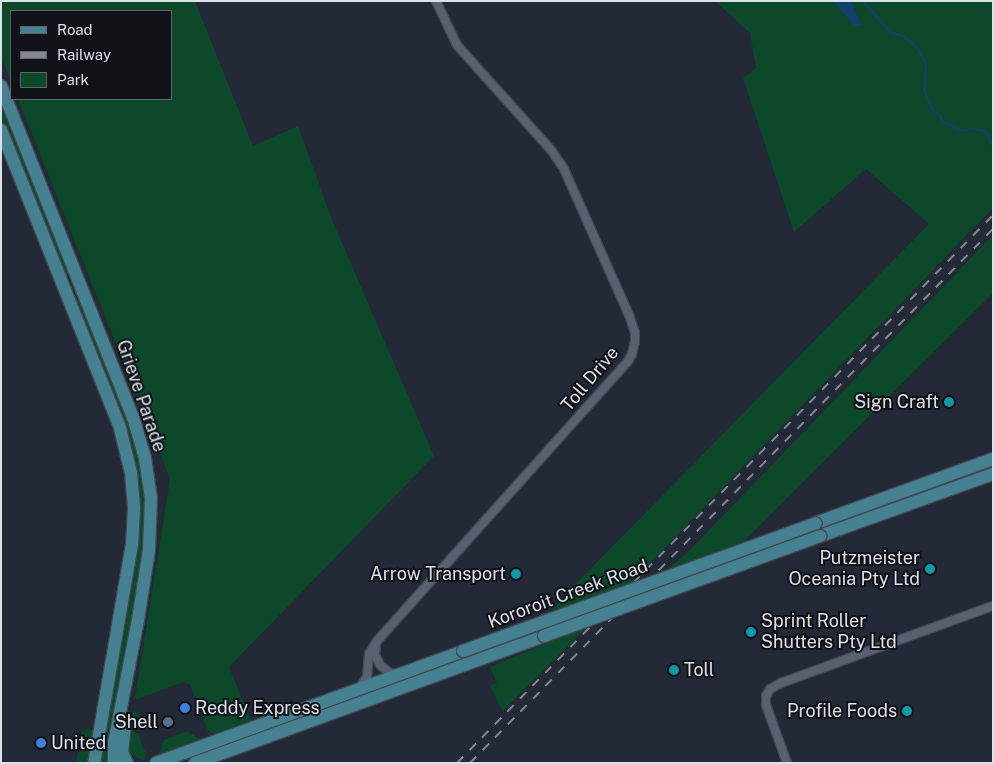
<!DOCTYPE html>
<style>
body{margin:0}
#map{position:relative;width:994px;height:764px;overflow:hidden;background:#232936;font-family:"Public Sans",sans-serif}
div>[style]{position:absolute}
.green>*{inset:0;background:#0c482a}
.water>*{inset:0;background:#10416a}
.stream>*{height:2px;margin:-1px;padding:0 1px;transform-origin:1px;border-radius:1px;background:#10416a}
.roads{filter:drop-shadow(1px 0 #424852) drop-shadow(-1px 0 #424852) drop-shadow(0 1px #424852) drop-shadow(0 -1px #424852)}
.minor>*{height:8px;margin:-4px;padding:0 4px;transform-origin:4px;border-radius:4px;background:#59606f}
.primary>*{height:12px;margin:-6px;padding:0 6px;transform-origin:6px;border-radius:6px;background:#468191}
.rail>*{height:2px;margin-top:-1px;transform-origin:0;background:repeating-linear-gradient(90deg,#828791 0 9px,transparent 0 18px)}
.bridges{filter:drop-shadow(1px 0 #424852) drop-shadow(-1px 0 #424852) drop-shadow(0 1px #424852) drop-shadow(0 -1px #424852)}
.primary-bridge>*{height:12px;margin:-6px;padding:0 6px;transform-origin:6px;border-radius:6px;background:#468191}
.dots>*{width:14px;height:14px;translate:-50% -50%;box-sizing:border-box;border:2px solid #0f1217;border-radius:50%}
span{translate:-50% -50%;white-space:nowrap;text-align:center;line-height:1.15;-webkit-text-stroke:4px #0f1217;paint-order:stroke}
.street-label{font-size:18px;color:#dce0e9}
.poi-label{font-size:18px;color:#dce0e9}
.right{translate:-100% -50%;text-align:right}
.left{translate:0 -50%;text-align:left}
.frame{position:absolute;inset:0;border:2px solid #dce0e9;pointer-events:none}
.legend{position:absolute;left:10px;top:10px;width:162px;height:90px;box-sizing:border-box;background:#0f1217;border:1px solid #61646b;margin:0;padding:6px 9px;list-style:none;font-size:15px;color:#dce0e9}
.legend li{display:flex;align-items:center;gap:10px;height:25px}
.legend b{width:25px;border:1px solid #61646b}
</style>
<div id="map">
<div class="green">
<i style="clip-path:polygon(1px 1px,195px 1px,253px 146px,298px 126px,333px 222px,434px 456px,229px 667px,252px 723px,218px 736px,208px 731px,190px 685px,184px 682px,137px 699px,135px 698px,170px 479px,18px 99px,171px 99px,171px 11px,11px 11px,11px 81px,1px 56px)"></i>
<i style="clip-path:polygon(715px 1px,993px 1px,993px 208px,625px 589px,552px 616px,553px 607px,929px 224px,866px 169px,794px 232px,743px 78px,756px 68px,750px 33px)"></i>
<i style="clip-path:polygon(1px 98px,20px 145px,28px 174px,63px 259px,68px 275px,66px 282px,1px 122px)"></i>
<i style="clip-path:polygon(993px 235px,993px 293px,750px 535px,741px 547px,667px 574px,668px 569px,690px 550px)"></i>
<i style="clip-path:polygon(79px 299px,133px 425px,147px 496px,145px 544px,110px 763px,100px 763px,137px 540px,110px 389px,104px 368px,77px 300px)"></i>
<i style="clip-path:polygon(588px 626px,503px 711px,500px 707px,490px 685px,497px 683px,490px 667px)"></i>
<i style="clip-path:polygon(133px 711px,138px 713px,141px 718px,136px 717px,134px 732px,139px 734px,142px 747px,147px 752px,144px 761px,132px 755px,128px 749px)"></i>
<i style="clip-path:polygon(90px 728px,95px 734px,91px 763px,76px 763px,82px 731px)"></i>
<i style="clip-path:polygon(187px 731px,202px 740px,158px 755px,164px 740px)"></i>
</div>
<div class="water">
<i style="clip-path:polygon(833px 1px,851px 1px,862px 25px,854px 26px)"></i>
</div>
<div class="stream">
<i style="left:863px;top:1px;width:41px;rotate:48.9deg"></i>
<i style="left:890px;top:32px;width:16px;rotate:18deg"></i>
<i style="left:905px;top:37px;width:18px;rotate:43deg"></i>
<i style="left:918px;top:49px;width:17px;rotate:62deg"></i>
<i style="left:926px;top:64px;width:26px;rotate:94deg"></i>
<i style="left:924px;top:90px;width:22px;rotate:68deg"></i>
<i style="left:932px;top:110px;width:9px;rotate:32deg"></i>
<i style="left:940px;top:115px;width:6px;rotate:72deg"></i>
<i style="left:942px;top:121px;width:20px;rotate:27deg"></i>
<i style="left:960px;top:130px;width:4px;rotate:14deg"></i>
<i style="left:964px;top:131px;width:9px;rotate:-21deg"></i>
<i style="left:972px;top:128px;width:15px;rotate:16deg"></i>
<i style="left:986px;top:132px;width:17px;rotate:66deg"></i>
</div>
<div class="roads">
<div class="minor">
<i style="left:376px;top:643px;width:12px;rotate:95deg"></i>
<i style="left:375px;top:655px;width:11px;rotate:63deg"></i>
<i style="left:380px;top:665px;width:13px;rotate:39deg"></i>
<i style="left:390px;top:673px;width:7px;rotate:8deg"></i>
<i style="left:360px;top:687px;width:12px;rotate:-55deg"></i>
<i style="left:367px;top:677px;width:23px;rotate:-85deg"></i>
<i style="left:369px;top:654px;width:15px;rotate:-58deg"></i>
<i style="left:377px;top:641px;width:376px;rotate:-48.1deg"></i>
<i style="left:628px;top:361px;width:8px;rotate:-60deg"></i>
<i style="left:632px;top:354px;width:13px;rotate:-77deg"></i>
<i style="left:635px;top:341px;width:8px;rotate:-90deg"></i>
<i style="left:635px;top:333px;width:19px;rotate:-108deg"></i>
<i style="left:629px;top:315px;width:160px;rotate:-114deg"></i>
<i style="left:564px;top:169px;width:22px;rotate:-124deg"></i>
<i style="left:552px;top:151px;width:142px;rotate:-131.9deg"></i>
<i style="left:457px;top:45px;width:49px;rotate:-115.5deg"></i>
<i style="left:787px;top:763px;width:62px;rotate:-109.9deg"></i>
<i style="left:766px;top:705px;width:9px;rotate:-90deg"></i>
<i style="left:766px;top:696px;width:8px;rotate:-60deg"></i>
<i style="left:770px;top:689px;width:13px;rotate:-29deg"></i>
<i style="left:781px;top:683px;width:226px;rotate:-20deg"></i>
</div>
<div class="primary">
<i style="left:1px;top:86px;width:356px;rotate:68.3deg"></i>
<i style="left:133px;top:417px;width:43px;rotate:73.7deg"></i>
<i style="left:145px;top:458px;width:40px;rotate:81.5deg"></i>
<i style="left:151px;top:498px;width:52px;rotate:92.2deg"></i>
<i style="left:149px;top:550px;width:71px;rotate:98.9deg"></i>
<i style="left:138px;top:620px;width:126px;rotate:101deg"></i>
<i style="left:114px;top:744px;width:19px;rotate:90deg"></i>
<i style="left:1px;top:130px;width:321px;rotate:68.2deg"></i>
<i style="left:120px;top:428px;width:46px;rotate:76.3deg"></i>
<i style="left:131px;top:473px;width:35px;rotate:85deg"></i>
<i style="left:134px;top:508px;width:36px;rotate:93deg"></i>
<i style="left:132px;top:544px;width:222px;rotate:99.8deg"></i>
<i style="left:816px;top:523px;width:188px;rotate:-19.9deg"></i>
<i style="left:820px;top:536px;width:184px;rotate:-19.7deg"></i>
<i style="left:125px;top:724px;width:28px;rotate:96deg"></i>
<i style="left:122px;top:752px;width:12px;rotate:66deg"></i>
<i style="left:156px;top:763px;width:327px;rotate:-20deg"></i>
<i style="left:195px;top:763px;width:371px;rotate:-20deg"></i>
</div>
</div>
<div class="rail">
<i style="left:457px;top:763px;width:767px;rotate:-45.63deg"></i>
<i style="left:470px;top:763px;width:747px;rotate:-45.6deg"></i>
</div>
<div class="bridges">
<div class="primary-bridge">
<i style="left:544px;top:636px;width:294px;rotate:-19.9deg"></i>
<i style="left:463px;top:651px;width:375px;rotate:-19.9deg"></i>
</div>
</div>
<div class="dots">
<i style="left:949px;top:402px;background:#0f9aa8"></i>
<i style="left:930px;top:569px;background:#0f9aa8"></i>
<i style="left:516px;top:574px;background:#0f9aa8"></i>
<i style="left:751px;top:632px;background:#0f9aa8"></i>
<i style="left:674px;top:670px;background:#0f9aa8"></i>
<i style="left:185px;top:708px;background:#3f7fe0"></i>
<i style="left:907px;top:711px;background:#0f9aa8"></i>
<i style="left:168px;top:722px;background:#5c6f8a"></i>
<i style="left:41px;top:743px;background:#3f7fe0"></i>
</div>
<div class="street-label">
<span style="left:590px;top:379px;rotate:-50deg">Toll Drive</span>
<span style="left:141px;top:396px;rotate:71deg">Grieve Parade</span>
<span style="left:568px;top:594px;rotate:-20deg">Kororoit Creek Road</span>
</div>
<div class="poi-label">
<span class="right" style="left:939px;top:402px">Sign Craft</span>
<span class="right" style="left:920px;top:569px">Putzmeister<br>Oceania Pty Ltd</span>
<span class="right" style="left:506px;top:574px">Arrow Transport</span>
<span class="left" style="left:761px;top:632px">Sprint Roller<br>Shutters Pty Ltd</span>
<span class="left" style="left:684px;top:670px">Toll</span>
<span class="left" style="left:195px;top:708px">Reddy Express</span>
<span class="right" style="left:897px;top:711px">Profile Foods</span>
<span class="right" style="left:158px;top:722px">Shell</span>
<span class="left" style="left:51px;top:743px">United</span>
</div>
<div class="frame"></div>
<ul class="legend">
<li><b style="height:6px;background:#468191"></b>Road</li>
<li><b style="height:6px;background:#828791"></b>Railway</li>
<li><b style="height:14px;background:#0c482a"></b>Park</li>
</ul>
</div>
